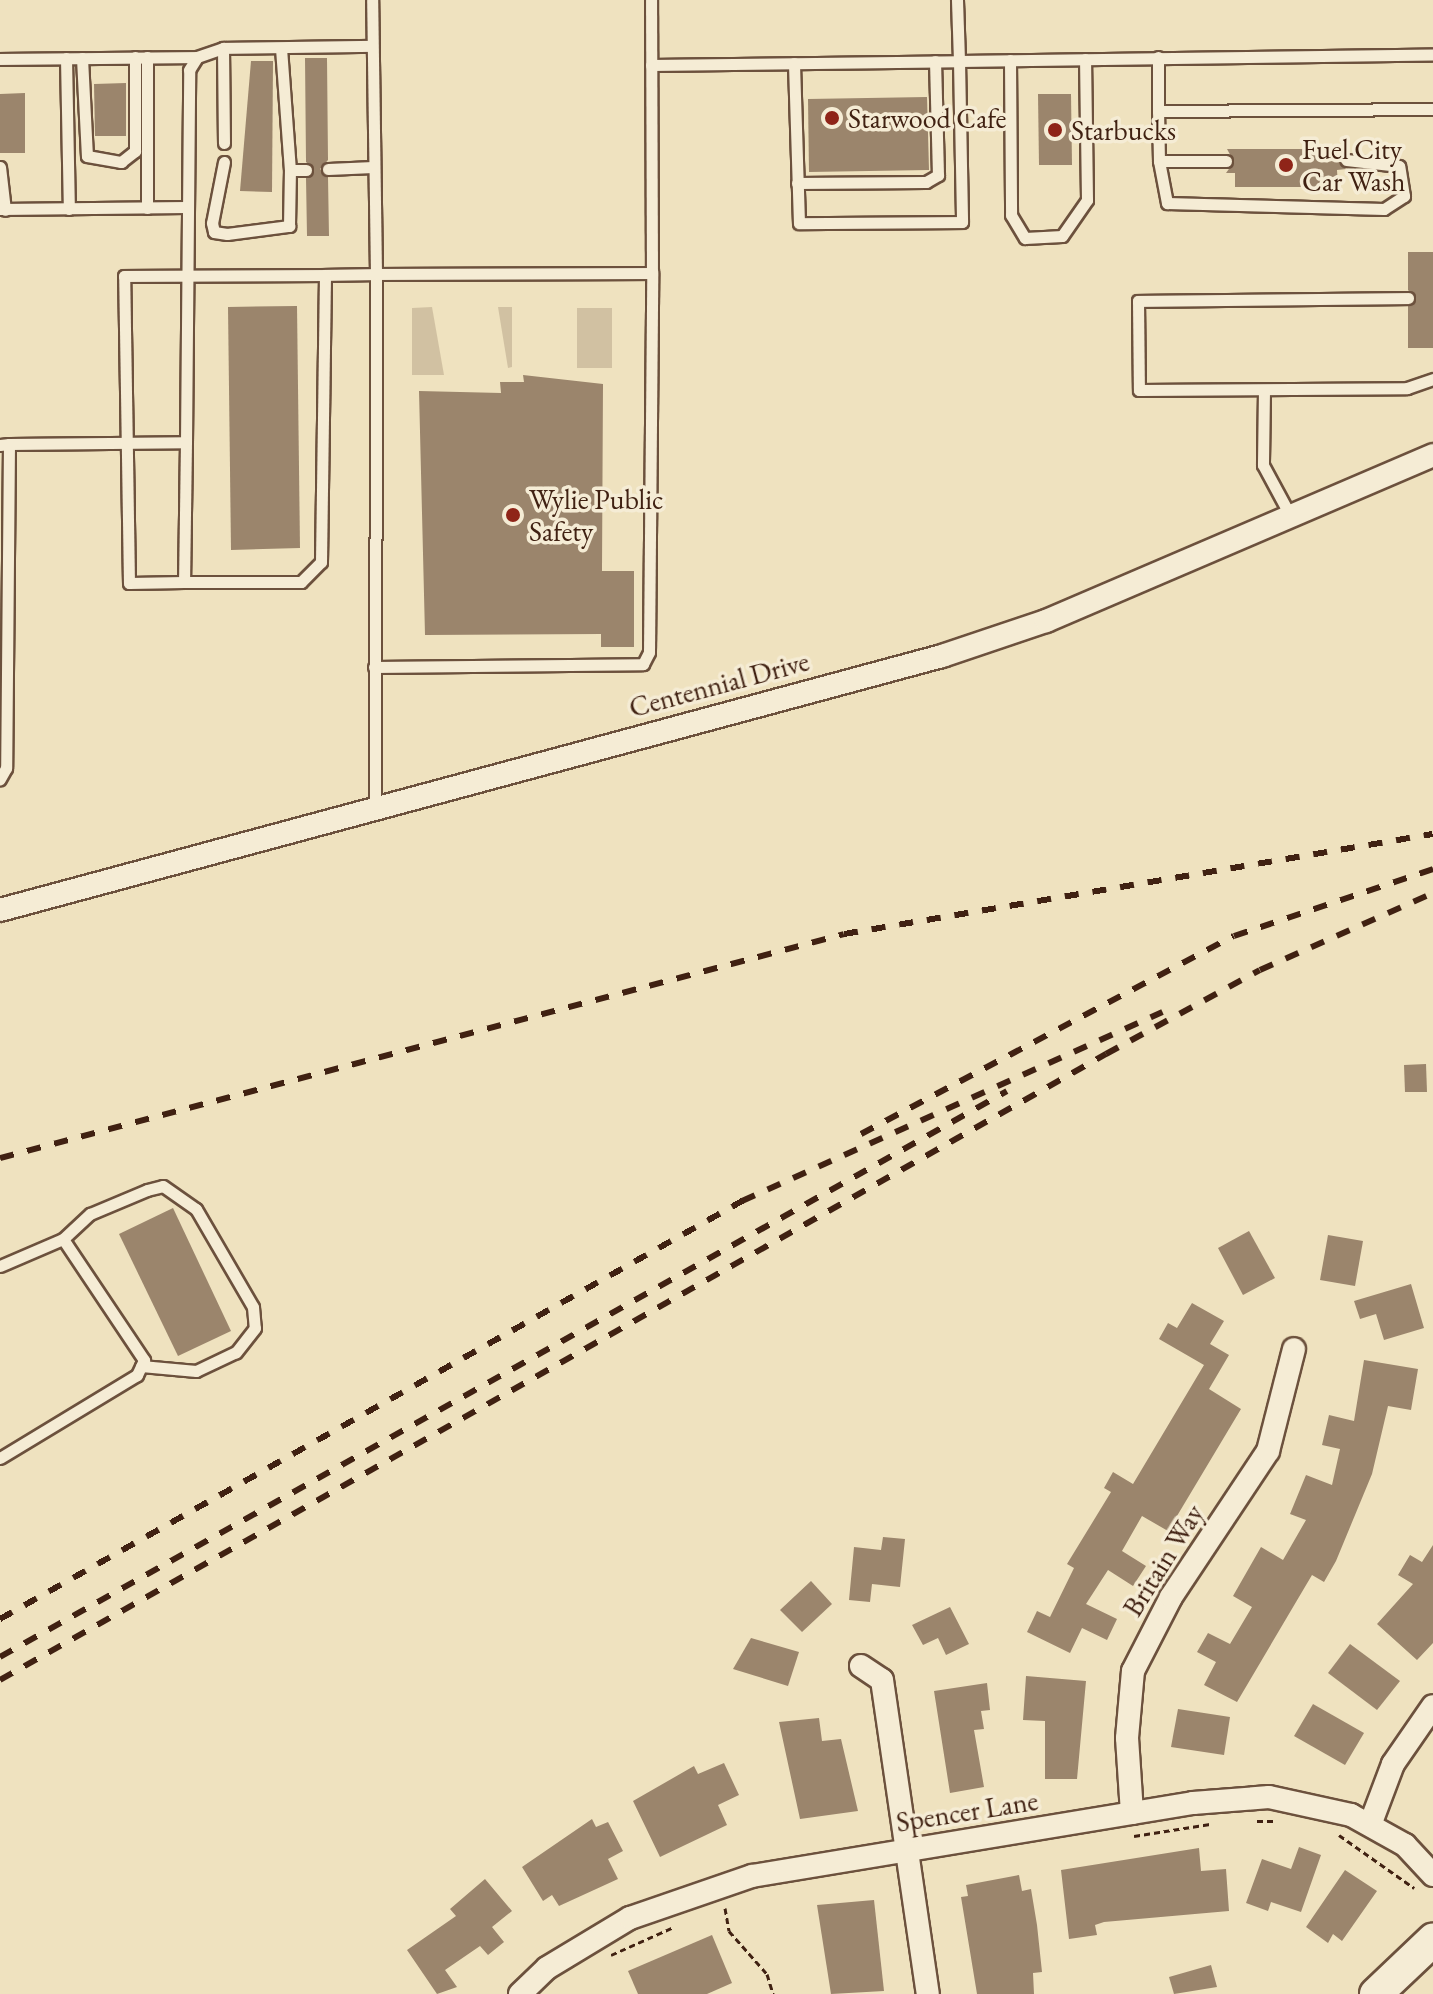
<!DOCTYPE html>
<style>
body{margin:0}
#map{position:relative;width:1433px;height:1994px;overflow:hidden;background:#efe2bf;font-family:"EB Garamond",serif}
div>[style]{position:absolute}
.green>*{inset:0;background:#d1c1a2}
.building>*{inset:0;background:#9b856c}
.path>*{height:3px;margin-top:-1.5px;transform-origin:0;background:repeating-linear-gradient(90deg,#402112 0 6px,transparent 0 10px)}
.roads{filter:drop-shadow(2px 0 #6c513d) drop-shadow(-2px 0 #6c513d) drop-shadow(0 2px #6c513d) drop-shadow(0 -2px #6c513d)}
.lane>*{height:11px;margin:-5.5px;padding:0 5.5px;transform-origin:5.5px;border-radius:5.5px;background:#f5ecd5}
.street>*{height:22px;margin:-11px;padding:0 11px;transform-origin:11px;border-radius:11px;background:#f5ecd5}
.secondary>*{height:32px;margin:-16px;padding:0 16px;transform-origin:16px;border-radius:16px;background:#f5ecd5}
.rail>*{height:6px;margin-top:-3px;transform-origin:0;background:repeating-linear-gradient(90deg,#402112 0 14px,transparent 0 28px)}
.dots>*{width:22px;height:22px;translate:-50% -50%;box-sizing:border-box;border:4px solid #f5ecd5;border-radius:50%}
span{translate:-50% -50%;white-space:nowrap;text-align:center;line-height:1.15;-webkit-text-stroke:7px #f5ecd5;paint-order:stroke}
.poi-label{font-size:28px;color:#402112}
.left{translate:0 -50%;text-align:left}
.street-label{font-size:28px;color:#402112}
</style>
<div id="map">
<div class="green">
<i style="clip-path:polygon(432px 307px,444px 375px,412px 375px,412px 308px)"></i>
<i style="clip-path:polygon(498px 307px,512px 307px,512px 367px,508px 368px)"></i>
<i style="clip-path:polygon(577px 308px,612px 308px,612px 368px,577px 368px)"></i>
</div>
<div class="building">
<i style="clip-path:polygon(305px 58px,327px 58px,328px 160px,320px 169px,328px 177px,329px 236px,307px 236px,306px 178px,314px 169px,306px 162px)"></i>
<i style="clip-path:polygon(251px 61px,273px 61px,272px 192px,240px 191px)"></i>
<i style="clip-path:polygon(126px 83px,126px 136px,95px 136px,94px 84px)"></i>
<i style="clip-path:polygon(25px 93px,25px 153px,0 153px,0 94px)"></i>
<i style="clip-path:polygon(1038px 94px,1071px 94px,1072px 165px,1039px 165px)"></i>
<i style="clip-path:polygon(927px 97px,929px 170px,809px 172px,808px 99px)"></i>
<i style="clip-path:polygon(1227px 149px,1346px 149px,1338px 160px,1346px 169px,1337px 170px,1338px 187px,1235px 187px,1235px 173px,1226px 173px,1234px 162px)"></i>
<i style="clip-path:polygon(1408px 252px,1433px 252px,1433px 348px,1408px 348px,1408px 306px,1416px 299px,1408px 290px)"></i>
<i style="clip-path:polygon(297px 306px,300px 548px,231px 550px,228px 307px)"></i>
<i style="clip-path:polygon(523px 375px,603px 384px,602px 571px,634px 571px,634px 647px,601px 647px,601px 634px,425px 635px,419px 391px,501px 393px,500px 382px,524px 382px)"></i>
<i style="clip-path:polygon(1426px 1064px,1427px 1092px,1405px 1092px,1404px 1065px)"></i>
<i style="clip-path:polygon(173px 1208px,231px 1331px,178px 1356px,119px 1234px)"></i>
<i style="clip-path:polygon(1249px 1231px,1275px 1278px,1243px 1295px,1218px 1248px)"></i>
<i style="clip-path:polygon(1328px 1235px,1363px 1241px,1355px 1286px,1320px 1280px)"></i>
<i style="clip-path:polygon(1411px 1284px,1424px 1328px,1384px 1340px,1376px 1314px,1360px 1319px,1354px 1301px)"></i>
<i style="clip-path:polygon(1192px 1303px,1224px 1321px,1210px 1344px,1229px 1355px,1209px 1389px,1241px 1409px,1168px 1531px,1142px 1516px,1122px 1551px,1146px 1566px,1133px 1586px,1108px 1570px,1086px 1604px,1117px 1619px,1107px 1640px,1082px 1628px,1070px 1653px,1027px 1632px,1037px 1611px,1050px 1617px,1074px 1568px,1067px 1564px,1111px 1492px,1104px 1488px,1113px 1472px,1133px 1484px,1204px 1365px,1159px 1339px,1168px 1323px,1177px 1328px)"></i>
<i style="clip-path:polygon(1364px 1360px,1418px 1369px,1411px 1410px,1388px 1406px,1372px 1474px,1336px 1561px,1324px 1582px,1312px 1575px,1237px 1702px,1204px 1685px,1216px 1662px,1197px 1652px,1208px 1633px,1230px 1644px,1252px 1607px,1233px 1596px,1261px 1547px,1283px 1560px,1306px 1520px,1290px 1514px,1306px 1475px,1332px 1485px,1340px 1449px,1322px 1445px,1329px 1415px,1354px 1421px)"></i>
<i style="clip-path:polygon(883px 1537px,905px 1539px,900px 1587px,872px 1584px,870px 1602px,849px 1600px,854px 1547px,881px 1550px)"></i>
<i style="clip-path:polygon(1433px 1545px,1433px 1643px,1417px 1660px,1377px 1624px,1413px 1584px,1398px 1575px,1410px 1555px,1422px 1562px)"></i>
<i style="clip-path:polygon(811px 1581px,832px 1604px,802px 1632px,780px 1610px)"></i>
<i style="clip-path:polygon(950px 1607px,969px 1644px,946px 1655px,938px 1638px,923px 1645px,912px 1625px)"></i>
<i style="clip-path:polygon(751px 1638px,799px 1652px,788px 1686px,733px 1669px)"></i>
<i style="clip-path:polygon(1350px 1644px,1400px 1681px,1377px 1710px,1328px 1673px)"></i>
<i style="clip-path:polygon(1026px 1676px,1086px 1681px,1077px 1779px,1045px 1779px,1045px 1721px,1023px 1720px)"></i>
<i style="clip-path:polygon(987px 1683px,990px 1710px,981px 1711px,984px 1729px,974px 1730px,984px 1787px,950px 1793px,934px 1691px)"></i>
<i style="clip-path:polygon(1313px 1704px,1364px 1733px,1345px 1765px,1294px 1736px)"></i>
<i style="clip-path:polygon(1178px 1709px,1230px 1717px,1224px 1755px,1171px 1747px)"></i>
<i style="clip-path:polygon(819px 1718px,822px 1741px,841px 1739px,858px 1811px,800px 1819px,779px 1722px)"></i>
<i style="clip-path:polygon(724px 1763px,739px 1795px,718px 1805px,727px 1825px,660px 1857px,633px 1801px,694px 1766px,698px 1774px)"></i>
<i style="clip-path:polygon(592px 1819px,596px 1827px,608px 1822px,623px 1851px,608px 1859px,618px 1879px,559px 1906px,552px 1895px,543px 1901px,522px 1867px)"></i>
<i style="clip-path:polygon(1299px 1847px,1321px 1855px,1301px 1912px,1271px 1902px,1268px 1911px,1246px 1903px,1262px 1859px,1291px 1869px)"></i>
<i style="clip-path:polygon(1199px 1848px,1201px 1871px,1226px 1869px,1229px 1911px,1104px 1922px,1095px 1925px,1097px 1935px,1069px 1939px,1061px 1870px)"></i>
<i style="clip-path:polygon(1345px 1870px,1377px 1891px,1342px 1941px,1333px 1934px,1328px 1943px,1306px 1927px)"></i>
<i style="clip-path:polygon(1019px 1875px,1022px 1891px,1031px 1889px,1037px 1925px,1042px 1972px,1033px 1973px,1034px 1994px,977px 1994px,961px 1897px,968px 1896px,966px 1885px)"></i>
<i style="clip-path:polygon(485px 1879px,512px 1911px,492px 1927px,504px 1942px,488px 1955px,480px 1946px,445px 1970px,457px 1987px,437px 1994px,407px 1950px,456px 1916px,450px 1909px)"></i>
<i style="clip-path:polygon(874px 1900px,884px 1991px,831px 1994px,817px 1905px)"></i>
<i style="clip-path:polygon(712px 1935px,732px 1983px,707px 1994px,638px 1994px,628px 1971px)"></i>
<i style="clip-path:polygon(1211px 1965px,1217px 1987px,1174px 1994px,1169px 1977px)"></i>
</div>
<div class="path">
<i style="left:1257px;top:1821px;width:16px"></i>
<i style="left:1339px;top:1835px;width:92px;rotate:35.2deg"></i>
<i style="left:1134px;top:1836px;width:77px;rotate:-9deg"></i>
<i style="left:725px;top:1908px;width:23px;rotate:80deg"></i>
<i style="left:729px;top:1931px;width:57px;rotate:48.5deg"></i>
<i style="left:767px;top:1974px;width:21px;rotate:73deg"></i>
<i style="left:611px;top:1955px;width:69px;rotate:-24deg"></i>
</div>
<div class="roads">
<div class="lane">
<i style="left:957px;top:0;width:61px;rotate:88.1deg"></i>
<i style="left:959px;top:61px;width:474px;rotate:-0.8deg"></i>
<i style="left:223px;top:48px;width:95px;rotate:89.4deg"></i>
<i style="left:281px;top:48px;width:122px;rotate:85.8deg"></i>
<i style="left:147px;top:57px;width:151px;rotate:90deg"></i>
<i style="left:1158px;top:57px;width:54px;rotate:90deg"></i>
<i style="left:66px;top:58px;width:151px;rotate:88.9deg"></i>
<i style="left:82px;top:58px;width:98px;rotate:87.1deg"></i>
<i style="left:87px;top:156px;width:35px;rotate:10deg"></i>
<i style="left:121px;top:162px;width:18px;rotate:-38deg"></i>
<i style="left:135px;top:151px;width:94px;rotate:-90deg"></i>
<i style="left:0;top:59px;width:197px;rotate:-0.6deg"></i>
<i style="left:1010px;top:60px;width:155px;rotate:89.6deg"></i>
<i style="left:1011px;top:215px;width:27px;rotate:59deg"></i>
<i style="left:1025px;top:238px;width:37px;rotate:-3deg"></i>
<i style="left:1062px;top:236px;width:44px;rotate:-55.2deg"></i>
<i style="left:1087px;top:200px;width:141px;rotate:-90.8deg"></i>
<i style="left:651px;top:65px;width:308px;rotate:-0.7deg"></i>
<i style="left:959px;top:61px;width:161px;rotate:88.9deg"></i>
<i style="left:962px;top:222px;width:163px;rotate:179.6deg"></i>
<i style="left:799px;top:223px;width:160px;rotate:-91.8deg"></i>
<i style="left:1159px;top:161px;width:50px;rotate:-91.1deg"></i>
<i style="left:1158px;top:111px;width:275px;rotate:-0.4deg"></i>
<i style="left:1226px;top:161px;width:67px;rotate:180deg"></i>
<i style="left:1159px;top:161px;width:43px;rotate:79.2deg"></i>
<i style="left:1167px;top:203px;width:217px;rotate:1.6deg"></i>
<i style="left:1384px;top:209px;width:24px;rotate:-33deg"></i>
<i style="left:1404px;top:196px;width:30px;rotate:-99deg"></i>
<i style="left:1399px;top:166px;width:53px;rotate:-173.5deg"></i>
<i style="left:224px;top:162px;width:62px;rotate:101.1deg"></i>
<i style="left:212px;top:223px;width:9px;rotate:77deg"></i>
<i style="left:214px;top:232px;width:13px;rotate:9deg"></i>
<i style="left:227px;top:234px;width:63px;rotate:-7.4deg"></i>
<i style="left:289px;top:226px;width:56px;rotate:-89deg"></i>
<i style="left:290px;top:170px;width:16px"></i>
<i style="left:0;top:167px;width:43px;rotate:83.4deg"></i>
<i style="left:328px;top:169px;width:45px;rotate:-2.5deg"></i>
<i style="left:797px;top:183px;width:129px;rotate:-0.4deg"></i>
<i style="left:926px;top:182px;width:14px;rotate:-30deg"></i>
<i style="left:938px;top:175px;width:114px;rotate:-91.5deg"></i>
<i style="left:0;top:209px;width:186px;rotate:-0.6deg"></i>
<i style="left:1408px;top:298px;width:270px;rotate:179.4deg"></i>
<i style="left:1138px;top:301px;width:89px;rotate:89.4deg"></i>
<i style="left:1139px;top:390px;width:268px;rotate:-0.4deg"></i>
<i style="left:1407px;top:388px;width:28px;rotate:-19deg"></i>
<i style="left:1264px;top:390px;width:75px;rotate:90.8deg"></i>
<i style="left:1263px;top:465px;width:59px;rotate:61.7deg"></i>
<i style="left:186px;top:442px;width:372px;rotate:-89.5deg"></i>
<i style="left:189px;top:70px;width:15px;rotate:-58deg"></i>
<i style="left:197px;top:57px;width:28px;rotate:-19deg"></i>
<i style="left:223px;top:48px;width:149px;rotate:-0.8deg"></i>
<i style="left:9px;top:444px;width:177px;rotate:-0.6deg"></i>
<i style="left:186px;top:442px;width:140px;rotate:90.8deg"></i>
<i style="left:184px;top:582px;width:117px"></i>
<i style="left:301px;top:582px;width:28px;rotate:-45deg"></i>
<i style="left:321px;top:562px;width:287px;rotate:-89.2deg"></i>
<i style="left:325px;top:275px;width:51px;rotate:-1.1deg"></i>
<i style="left:376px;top:274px;width:274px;rotate:-90.8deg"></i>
<i style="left:0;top:445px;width:9px;rotate:-6deg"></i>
<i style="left:9px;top:444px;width:324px;rotate:90.5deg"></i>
<i style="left:6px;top:768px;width:13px;rotate:119deg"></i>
<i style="left:184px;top:582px;width:55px;rotate:179deg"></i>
<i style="left:129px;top:583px;width:307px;rotate:-90.9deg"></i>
<i style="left:124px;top:276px;width:201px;rotate:-0.3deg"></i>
<i style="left:374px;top:667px;width:269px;rotate:-0.6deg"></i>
<i style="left:643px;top:664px;width:13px;rotate:-63deg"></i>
<i style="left:649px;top:652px;width:379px;rotate:-89.5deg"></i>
<i style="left:375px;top:808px;width:534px;rotate:-89.89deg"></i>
<i style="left:376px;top:274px;width:276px;rotate:-0.2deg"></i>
<i style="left:652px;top:273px;width:273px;rotate:-90.2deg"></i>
<i style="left:63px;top:1239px;width:37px;rotate:-43deg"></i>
<i style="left:90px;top:1214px;width:62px;rotate:-22.8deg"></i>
<i style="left:147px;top:1190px;width:16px;rotate:-14deg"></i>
<i style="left:163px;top:1186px;width:40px;rotate:34.9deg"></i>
<i style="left:196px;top:1209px;width:113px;rotate:59.8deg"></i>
<i style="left:253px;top:1307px;width:21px;rotate:85deg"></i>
<i style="left:255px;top:1328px;width:31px;rotate:128deg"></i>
<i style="left:236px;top:1352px;width:44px;rotate:154.6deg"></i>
<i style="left:196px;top:1371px;width:55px;rotate:-174.8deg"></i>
<i style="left:0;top:1266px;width:69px;rotate:-23.2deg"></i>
<i style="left:63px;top:1239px;width:146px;rotate:56.2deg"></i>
<i style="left:144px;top:1360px;width:17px;rotate:115deg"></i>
<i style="left:137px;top:1375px;width:160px;rotate:148.8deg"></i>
</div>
<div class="street">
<i style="left:0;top:910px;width:976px;rotate:-15.09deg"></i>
<i style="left:942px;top:656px;width:110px;rotate:-18.6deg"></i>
<i style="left:1046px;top:621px;width:421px;rotate:-23.2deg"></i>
<i style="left:861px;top:1666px;width:25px;rotate:34deg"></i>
<i style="left:882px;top:1680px;width:317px;rotate:81.7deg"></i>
<i style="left:1132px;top:1813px;width:75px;rotate:-93.8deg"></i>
<i style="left:1127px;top:1738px;width:67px;rotate:-84.9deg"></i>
<i style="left:1133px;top:1671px;width:83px;rotate:-62.8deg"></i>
<i style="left:1171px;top:1597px;width:175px;rotate:-56.4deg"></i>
<i style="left:1268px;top:1451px;width:105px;rotate:-75.7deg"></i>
<i style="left:1370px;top:1825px;width:65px;rotate:-69.3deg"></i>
<i style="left:1393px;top:1764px;width:70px;rotate:-55.4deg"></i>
<i style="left:520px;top:1994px;width:37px;rotate:-44deg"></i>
<i style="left:547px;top:1968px;width:97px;rotate:-31.1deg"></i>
<i style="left:630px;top:1918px;width:129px;rotate:-19deg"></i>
<i style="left:752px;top:1876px;width:447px;rotate:-9.4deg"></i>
<i style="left:1193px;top:1803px;width:76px;rotate:-4.5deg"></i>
<i style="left:1269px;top:1797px;width:84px;rotate:12.4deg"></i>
<i style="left:1351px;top:1815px;width:62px;rotate:29.1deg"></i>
<i style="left:1405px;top:1845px;width:41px;rotate:47deg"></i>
</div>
<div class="secondary">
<i style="left:1376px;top:1994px;width:79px;rotate:-43.5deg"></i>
</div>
</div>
<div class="rail">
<i style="left:861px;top:1134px;width:422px;rotate:-28deg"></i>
<i style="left:1234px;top:936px;width:210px;rotate:-18.6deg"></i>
<i style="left:0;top:1158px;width:873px;rotate:-14.86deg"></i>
<i style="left:844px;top:934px;width:597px;rotate:-9.64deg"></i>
<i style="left:0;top:1619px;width:852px;rotate:-29.39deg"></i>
<i style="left:742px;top:1201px;width:461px;rotate:-24.2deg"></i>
<i style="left:0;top:1657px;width:1155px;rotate:-29.34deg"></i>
<i style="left:0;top:1680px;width:1271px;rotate:-29.51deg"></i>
<i style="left:1106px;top:1054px;width:175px;rotate:-28.6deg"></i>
<i style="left:1260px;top:970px;width:189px;rotate:-24deg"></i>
</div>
<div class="dots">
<i style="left:832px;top:118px;background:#8f2418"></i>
<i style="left:1055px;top:130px;background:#8f2418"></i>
<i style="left:1286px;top:165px;background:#8f2418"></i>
<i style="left:513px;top:515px;background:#8f2418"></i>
</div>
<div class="poi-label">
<span class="left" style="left:848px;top:118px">Starwood Cafe</span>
<span class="left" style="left:1071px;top:130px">Starbucks</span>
<span class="left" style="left:1302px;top:165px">Fuel City<br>Car Wash</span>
<span class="left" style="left:529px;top:515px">Wylie Public<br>Safety</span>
</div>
<div class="street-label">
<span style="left:719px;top:684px;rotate:-15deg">Centennial Drive</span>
<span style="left:1163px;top:1560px;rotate:-58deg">Britain Way</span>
<span style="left:967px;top:1811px;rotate:-9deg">Spencer Lane</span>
</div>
</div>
